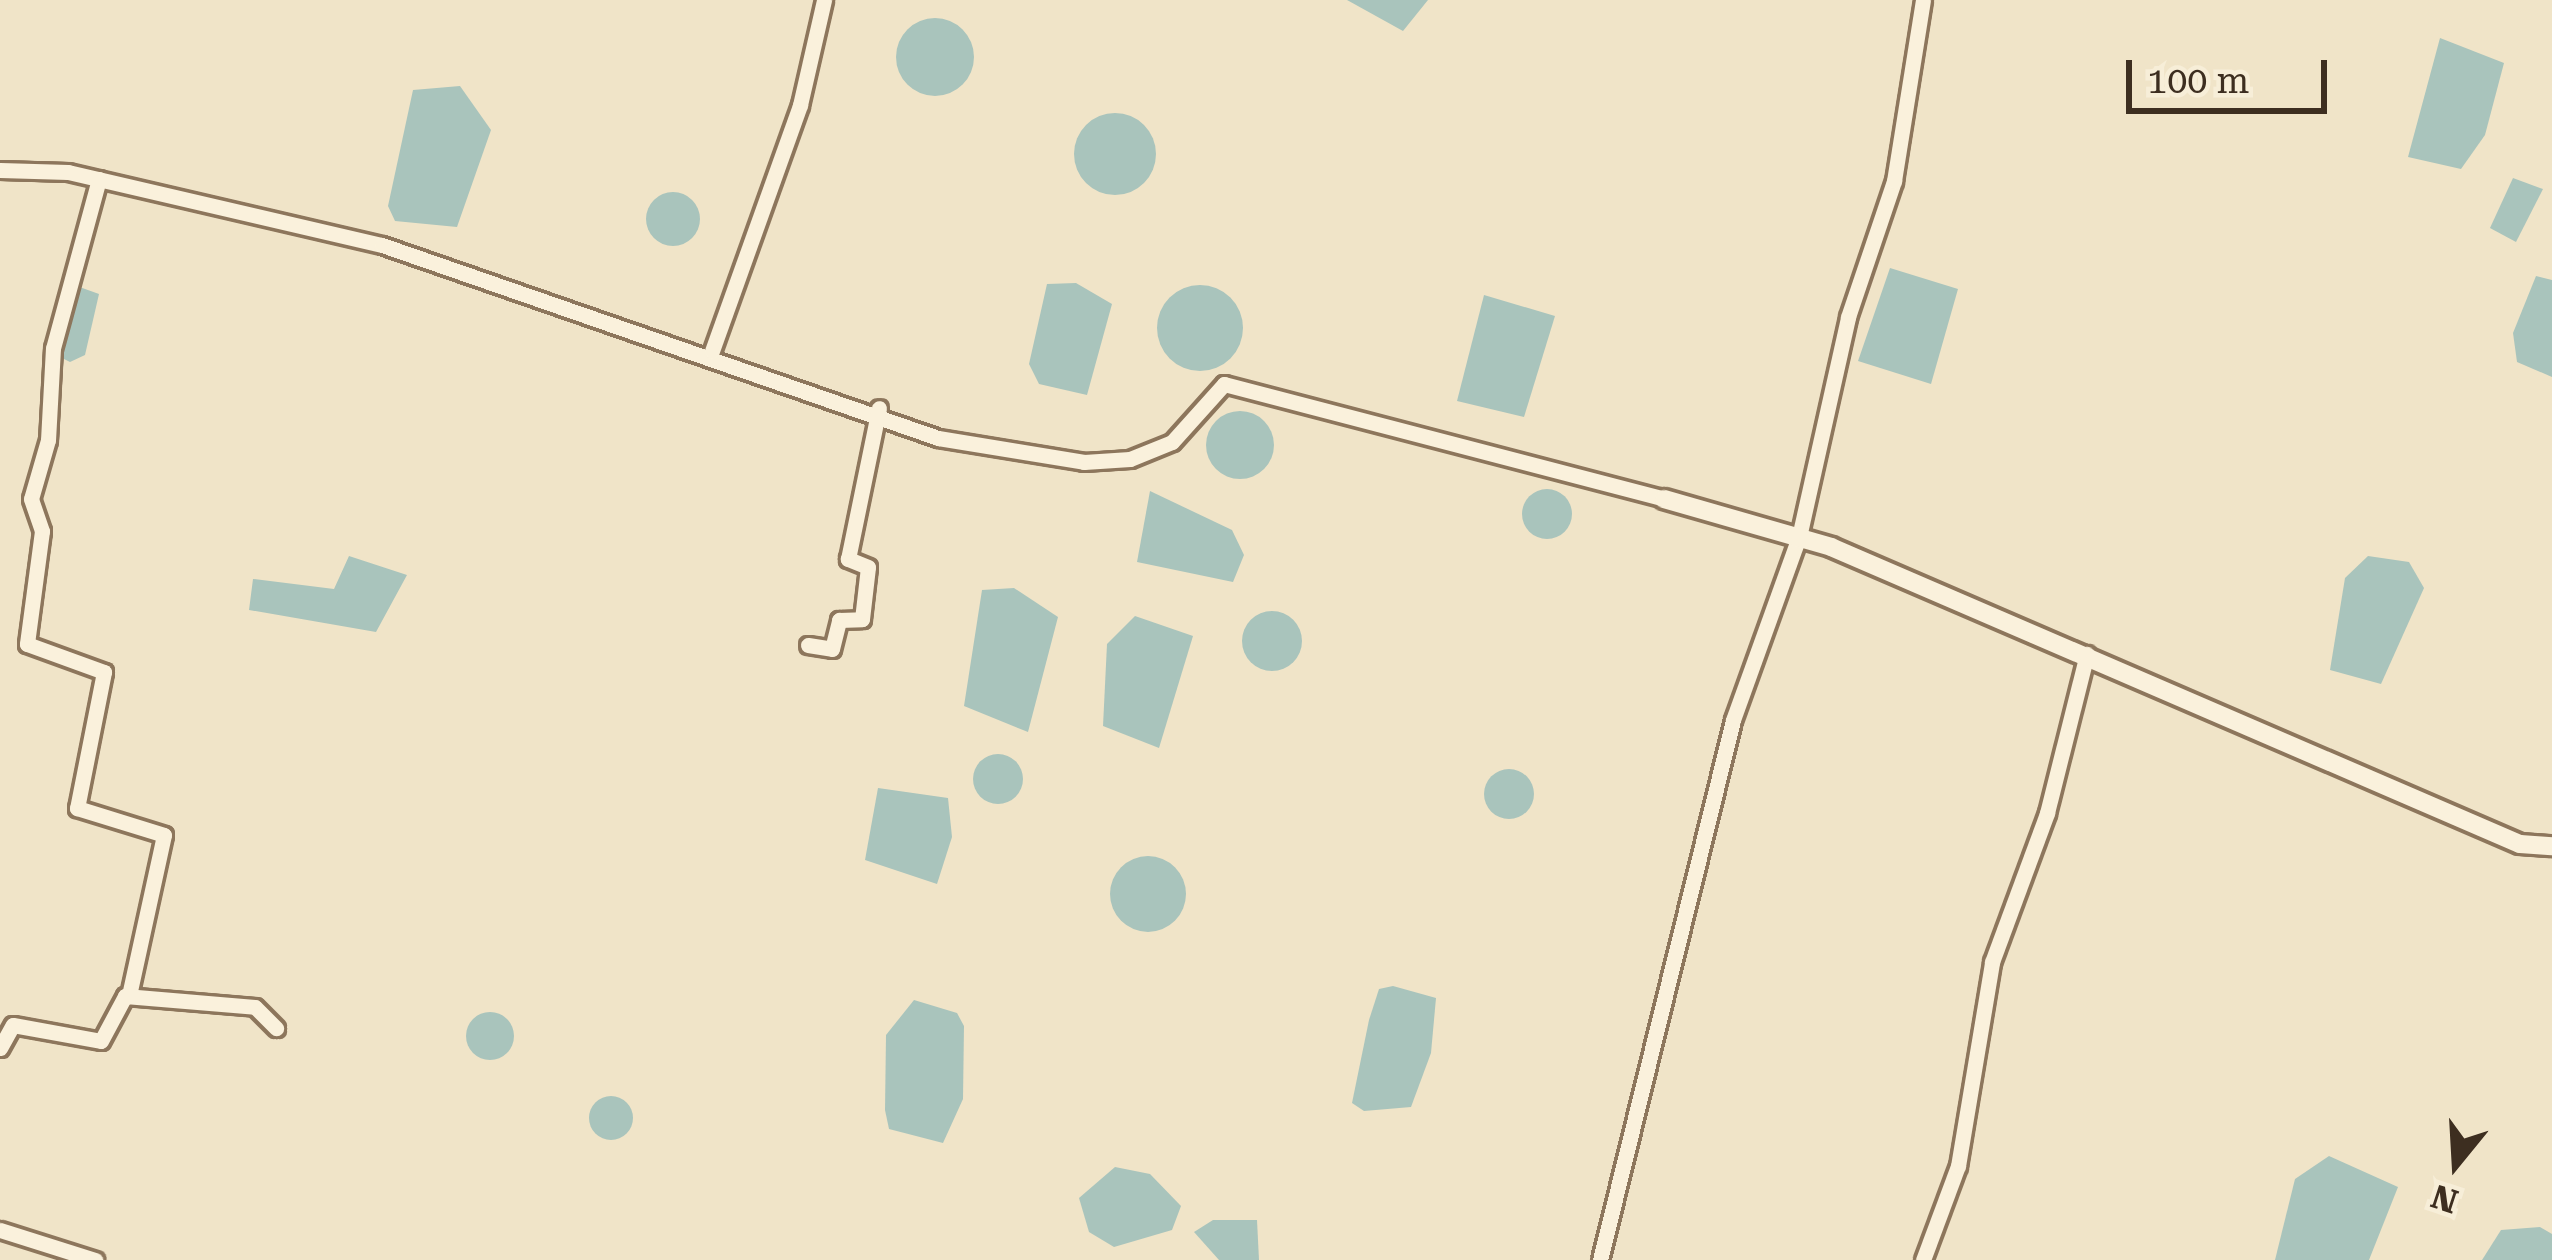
<!DOCTYPE html>
<style>
body{margin:0}
#map{position:relative;width:2552px;height:1260px;overflow:hidden;background:#f0e4c8;font-family:"Roboto Serif",serif}
div>[style]{position:absolute}
.water>*{inset:0;background:#a9c4bc}
.round{border-radius:50%}
.roads{filter:drop-shadow(3px 0 #8d765c) drop-shadow(-3px 0 #8d765c) drop-shadow(0 3px #8d765c) drop-shadow(0 -3px #8d765c)}
.minor>*{height:15px;margin:-7.5px;padding:0 7.5px;transform-origin:7.5px;border-radius:7.5px;background:#faf1dc}
.tertiary>*{height:18px;margin:-9px;padding:0 9px;transform-origin:9px;border-radius:9px;background:#faf1dc}
span{translate:-50% -50%;white-space:nowrap;text-align:center;line-height:1.15;-webkit-text-stroke:12px #f7eed8;paint-order:stroke}
.north{position:absolute;left:2396px;top:1104px;width:120px;height:120px;-webkit-text-stroke:9px #f7eed8;paint-order:stroke;rotate:198deg;font-size:33px;font-weight:700;line-height:48px;text-align:center;color:#3d2e20}
.north::after{content:'';display:block;margin:auto;width:42px;height:54px;background:#3d2e20;clip-path:polygon(50% 0,100% 100%,50% 72%,0 100%)}
.scale{position:absolute;left:2126px;top:60px;width:201px;height:54px;box-sizing:border-box;border:6px solid #3d2e20;border-top:0;padding-left:15px;font-size:36px;line-height:42px;white-space:nowrap;color:#3d2e20;-webkit-text-stroke:9px #f7eed8;paint-order:stroke}
</style>
<div id="map">
<div class="water">
<i style="clip-path:polygon(1347px 0,1428px 0,1403px 31px)"></i>
<i class="round" style="left:896px;top:18px;width:78px;height:78px"></i>
<i style="clip-path:polygon(2440px 38px,2504px 63px,2485px 135px,2461px 169px,2408px 157px)"></i>
<i style="clip-path:polygon(460px 86px,491px 130px,457px 227px,395px 221px,388px 206px,413px 90px)"></i>
<i class="round" style="left:1074px;top:113px;width:82px;height:82px"></i>
<i style="clip-path:polygon(2513px 178px,2543px 189px,2516px 242px,2490px 228px)"></i>
<i class="round" style="left:646px;top:192px;width:54px;height:54px"></i>
<i style="clip-path:polygon(1890px 268px,1958px 289px,1931px 384px,1858px 361px)"></i>
<i style="clip-path:polygon(2536px 276px,2552px 280px,2552px 377px,2517px 362px,2513px 333px)"></i>
<i style="clip-path:polygon(1076px 283px,1112px 304px,1087px 395px,1039px 384px,1029px 364px,1047px 284px)"></i>
<i class="round" style="left:1157px;top:285px;width:86px;height:86px"></i>
<i style="clip-path:polygon(74px 285px,99px 294px,85px 355px,70px 362px,56px 355px)"></i>
<i style="clip-path:polygon(1484px 295px,1555px 316px,1524px 417px,1457px 401px)"></i>
<i class="round" style="left:1206px;top:411px;width:68px;height:68px"></i>
<i class="round" style="left:1522px;top:489px;width:50px;height:50px"></i>
<i style="clip-path:polygon(1150px 491px,1232px 530px,1244px 555px,1233px 582px,1137px 562px)"></i>
<i style="clip-path:polygon(349px 556px,407px 575px,376px 632px,249px 610px,253px 579px,334px 589px)"></i>
<i style="clip-path:polygon(2368px 556px,2409px 562px,2424px 588px,2381px 684px,2330px 670px,2345px 578px)"></i>
<i style="clip-path:polygon(1014px 588px,1058px 617px,1028px 732px,964px 706px,982px 590px)"></i>
<i class="round" style="left:1242px;top:611px;width:60px;height:60px"></i>
<i style="clip-path:polygon(1135px 616px,1193px 636px,1159px 748px,1103px 726px,1107px 644px)"></i>
<i class="round" style="left:973px;top:754px;width:50px;height:50px"></i>
<i class="round" style="left:1484px;top:769px;width:50px;height:50px"></i>
<i style="clip-path:polygon(878px 788px,948px 798px,952px 837px,937px 884px,865px 860px)"></i>
<i class="round" style="left:1110px;top:856px;width:76px;height:76px"></i>
<i style="clip-path:polygon(1393px 986px,1436px 998px,1431px 1053px,1411px 1107px,1364px 1111px,1352px 1103px,1369px 1020px,1379px 989px)"></i>
<i style="clip-path:polygon(914px 1000px,957px 1013px,964px 1026px,963px 1099px,943px 1143px,889px 1129px,885px 1110px,886px 1035px)"></i>
<i class="round" style="left:466px;top:1012px;width:48px;height:48px"></i>
<i class="round" style="left:589px;top:1096px;width:44px;height:44px"></i>
<i style="clip-path:polygon(2329px 1156px,2398px 1187px,2369px 1260px,2275px 1260px,2295px 1179px)"></i>
<i style="clip-path:polygon(1115px 1167px,1150px 1174px,1181px 1206px,1172px 1230px,1114px 1247px,1089px 1232px,1079px 1198px)"></i>
<i style="clip-path:polygon(1213px 1220px,1257px 1220px,1259px 1260px,1219px 1260px,1194px 1232px)"></i>
<i style="clip-path:polygon(2540px 1227px,2552px 1234px,2552px 1260px,2482px 1260px,2501px 1230px)"></i>
</div>
<div class="roads">
<div class="minor">
<i style="left:0;top:170px;width:68px;rotate:1.7deg"></i>
<i style="left:68px;top:172px;width:322px;rotate:13.1deg"></i>
<i style="left:382px;top:245px;width:589px;rotate:19.14deg"></i>
<i style="left:938px;top:438px;width:148px;rotate:9.3deg"></i>
<i style="left:1084px;top:462px;width:46px;rotate:-3.7deg"></i>
<i style="left:1130px;top:459px;width:45px;rotate:-22deg"></i>
<i style="left:1172px;top:442px;width:78px;rotate:-48.1deg"></i>
<i style="left:1224px;top:384px;width:455px;rotate:14.6deg"></i>
<i style="left:99px;top:179px;width:175px;rotate:105.2deg"></i>
<i style="left:53px;top:348px;width:92px;rotate:93.1deg"></i>
<i style="left:48px;top:440px;width:61px;rotate:106.1deg"></i>
<i style="left:31px;top:499px;width:34px;rotate:71deg"></i>
<i style="left:42px;top:531px;width:114px;rotate:97.6deg"></i>
<i style="left:27px;top:644px;width:82px;rotate:20deg"></i>
<i style="left:104px;top:672px;width:139px;rotate:101.2deg"></i>
<i style="left:77px;top:808px;width:91px;rotate:17.2deg"></i>
<i style="left:164px;top:835px;width:165px;rotate:102.3deg"></i>
<i style="left:712px;top:351px;width:261px;rotate:-70.3deg"></i>
<i style="left:800px;top:105px;width:108px;rotate:-77.1deg"></i>
<i style="left:808px;top:645px;width:24px;rotate:9deg"></i>
<i style="left:832px;top:649px;width:30px;rotate:-76deg"></i>
<i style="left:839px;top:620px;width:23px;rotate:-2deg"></i>
<i style="left:862px;top:619px;width:52px;rotate:-83.4deg"></i>
<i style="left:868px;top:567px;width:22px;rotate:-158deg"></i>
<i style="left:848px;top:559px;width:154px;rotate:-78.4deg"></i>
<i style="left:0;top:1048px;width:26px;rotate:-61deg"></i>
<i style="left:13px;top:1025px;width:89px;rotate:10.3deg"></i>
<i style="left:101px;top:1041px;width:51px;rotate:-61.9deg"></i>
<i style="left:125px;top:996px;width:130px;rotate:4.8deg"></i>
<i style="left:255px;top:1007px;width:30px;rotate:45deg"></i>
<i style="left:0;top:1230px;width:100px;rotate:17.5deg"></i>
<i style="left:1600px;top:1260px;width:556px;rotate:-76.16deg"></i>
<i style="left:1733px;top:720px;width:195px;rotate:-70.2deg"></i>
<i style="left:1799px;top:537px;width:225px;rotate:-77.4deg"></i>
<i style="left:1848px;top:317px;width:144px;rotate:-71.3deg"></i>
<i style="left:1894px;top:181px;width:183px;rotate:-80.9deg"></i>
<i style="left:1923px;top:1260px;width:100px;rotate:-69.6deg"></i>
<i style="left:1958px;top:1166px;width:207px;rotate:-80.5deg"></i>
<i style="left:1992px;top:962px;width:159px;rotate:-69.7deg"></i>
<i style="left:2047px;top:813px;width:164px;rotate:-75.9deg"></i>
</div>
<div class="tertiary">
<i style="left:1664px;top:499px;width:174px;rotate:16deg"></i>
<i style="left:1831px;top:547px;width:750px;rotate:23.32deg"></i>
<i style="left:2520px;top:844px;width:32px;rotate:4deg"></i>
</div>
</div>
<div class="north">N</div>
<div class="scale">100 m</div>
</div>
